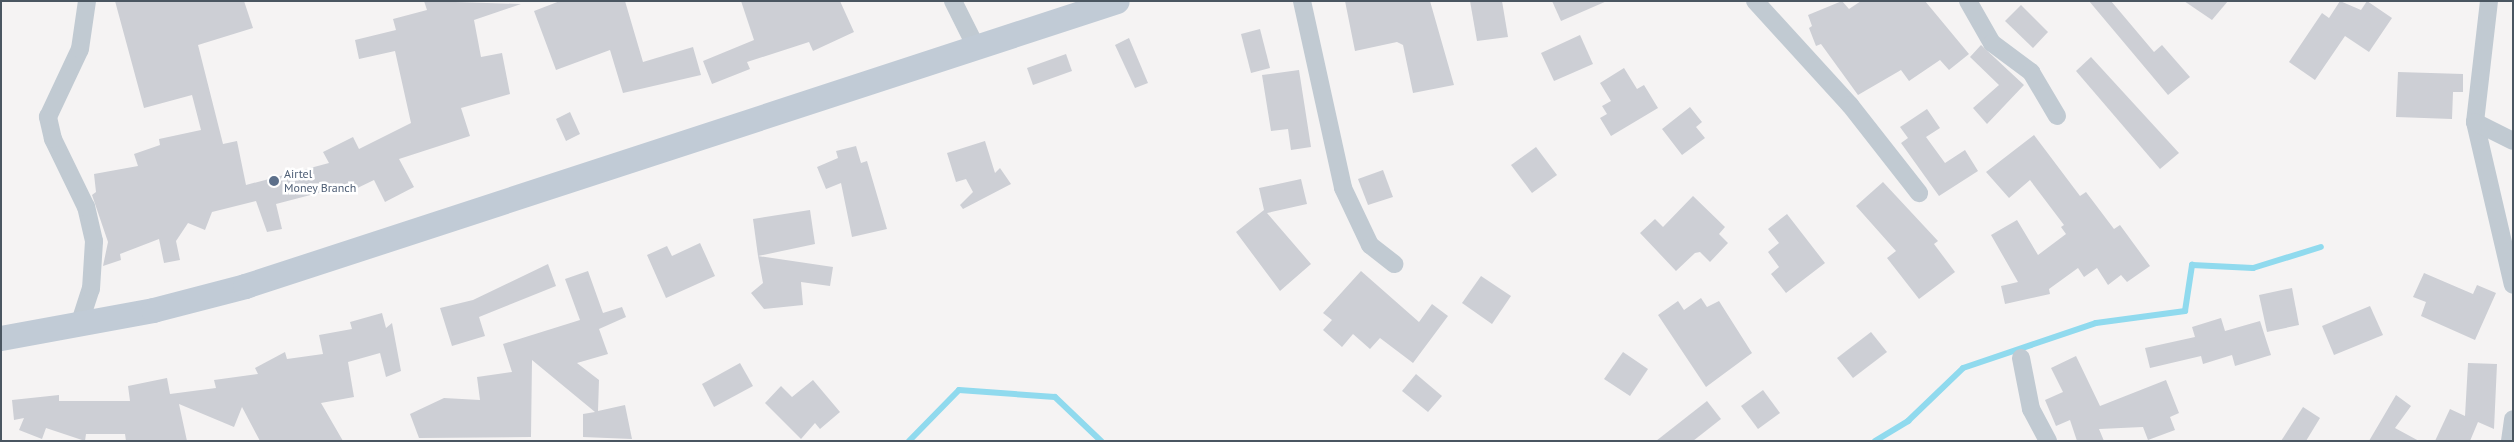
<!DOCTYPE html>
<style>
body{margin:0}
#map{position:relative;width:2514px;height:442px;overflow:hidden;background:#f5f3f3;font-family:"PT Sans",sans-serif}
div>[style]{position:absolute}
.stream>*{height:6px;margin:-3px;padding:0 3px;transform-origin:3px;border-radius:3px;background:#90daee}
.building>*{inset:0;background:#cdcfd5}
.minor>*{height:18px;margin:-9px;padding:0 9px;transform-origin:9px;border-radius:9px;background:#c1cad2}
.secondary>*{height:25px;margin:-12.5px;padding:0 12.5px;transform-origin:12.5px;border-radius:12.5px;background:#c1cbd6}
.dots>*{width:14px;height:14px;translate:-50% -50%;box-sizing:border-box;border:2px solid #fff;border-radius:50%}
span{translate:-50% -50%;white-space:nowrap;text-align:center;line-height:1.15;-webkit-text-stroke:5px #fff;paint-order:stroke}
.service-label{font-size:12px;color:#4e5e75}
.left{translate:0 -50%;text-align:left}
.frame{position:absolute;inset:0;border:2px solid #4a5661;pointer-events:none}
</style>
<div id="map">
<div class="stream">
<i style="left:909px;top:441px;width:71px;rotate:-45.6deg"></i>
<i style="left:959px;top:390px;width:96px;rotate:4.2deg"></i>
<i style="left:1055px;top:397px;width:64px;rotate:43.7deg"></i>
<i style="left:1875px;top:441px;width:39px;rotate:-31deg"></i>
<i style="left:1908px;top:421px;width:76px;rotate:-43.9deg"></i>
<i style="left:1963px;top:368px;width:140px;rotate:-18.7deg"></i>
<i style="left:2096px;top:323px;width:90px;rotate:-7.7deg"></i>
<i style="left:2185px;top:311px;width:47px;rotate:-81.3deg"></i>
<i style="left:2192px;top:265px;width:61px;rotate:2.8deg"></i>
<i style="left:2253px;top:268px;width:71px;rotate:-17.2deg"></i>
</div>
<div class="building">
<i style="clip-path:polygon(115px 1px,244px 1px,253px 28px,198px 45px,223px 144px,237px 141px,246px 185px,329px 163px,323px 152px,353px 137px,359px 149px,411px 123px,395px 51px,359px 59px,355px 40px,396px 30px,393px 19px,427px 10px,424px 1px,521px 4px,474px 20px,481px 57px,502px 53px,510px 94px,461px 108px,470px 136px,399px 159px,414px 187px,385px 202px,374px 180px,345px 194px,341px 187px,276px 204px,282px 229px,267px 232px,256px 201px,212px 212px,205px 230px,188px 223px,176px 241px,180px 260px,164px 263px,159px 239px,120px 254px,121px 260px,103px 266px,108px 242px,92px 195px,96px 192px,94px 174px,138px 166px,134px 154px,160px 145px,159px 139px,201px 130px,192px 95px,144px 108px)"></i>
<i style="clip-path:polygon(560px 1px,625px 1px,643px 62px,693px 47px,701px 75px,623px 93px,610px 50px,556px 70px,534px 11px)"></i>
<i style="clip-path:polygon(741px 1px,840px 1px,854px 32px,813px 51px,809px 42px,747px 62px,750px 69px,712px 84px,703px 61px,754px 40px)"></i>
<i style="clip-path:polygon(1345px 1px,1430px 1px,1454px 85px,1413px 93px,1403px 45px,1397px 42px,1355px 51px)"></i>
<i style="clip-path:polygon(1470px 1px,1502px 1px,1508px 37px,1477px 41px)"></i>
<i style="clip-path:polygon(1552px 1px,1607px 1px,1561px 21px)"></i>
<i style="clip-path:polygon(1842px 1px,1849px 9px,1861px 1px,1925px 1px,1969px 54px,1949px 70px,1940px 60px,1909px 81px,1901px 70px,1858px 95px,1821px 44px,1816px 46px,1809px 28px,1812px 26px,1808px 15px)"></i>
<i style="clip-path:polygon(2089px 1px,2111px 1px,2154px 52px,2162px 45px,2190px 77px,2168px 95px)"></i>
<i style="clip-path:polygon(2184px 1px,2228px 1px,2212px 20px)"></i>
<i style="clip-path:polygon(2340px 1px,2361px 10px,2367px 1px,2392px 18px,2369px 52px,2345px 36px,2315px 80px,2289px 62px,2322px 13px,2329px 18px)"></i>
<i style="clip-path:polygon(2021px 5px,2048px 32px,2033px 48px,2005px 21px)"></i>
<i style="clip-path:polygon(1260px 29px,1270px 68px,1251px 73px,1241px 34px)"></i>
<i style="clip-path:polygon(1580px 35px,1593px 64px,1554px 81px,1541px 53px)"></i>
<i style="clip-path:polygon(1129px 38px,1148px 83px,1135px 88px,1115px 45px)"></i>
<i style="clip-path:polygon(1981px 45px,2024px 85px,1987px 124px,1973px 108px,1999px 85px,1970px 57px)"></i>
<i style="clip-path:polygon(1066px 54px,1072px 71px,1033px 85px,1027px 68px)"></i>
<i style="clip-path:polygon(2091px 57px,2179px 153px,2160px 169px,2076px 71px)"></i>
<i style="clip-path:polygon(1624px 68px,1637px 89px,1644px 85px,1658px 108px,1611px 136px,1600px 118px,1607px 114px,1602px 106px,1611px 101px,1600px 83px)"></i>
<i style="clip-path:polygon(1299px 70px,1311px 147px,1291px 150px,1288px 129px,1271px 131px,1262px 75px)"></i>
<i style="clip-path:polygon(2398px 72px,2463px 74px,2463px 92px,2453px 92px,2452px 119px,2396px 117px)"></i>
<i style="clip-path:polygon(1690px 107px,1702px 122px,1696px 127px,1705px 138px,1682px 155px,1662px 129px)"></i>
<i style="clip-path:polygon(1927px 109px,1940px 128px,1926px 137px,1945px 163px,1965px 150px,1978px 171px,1939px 196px,1901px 143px,1908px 138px,1900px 127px)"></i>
<i style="clip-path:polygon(570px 112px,580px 134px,566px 141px,556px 119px)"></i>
<i style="clip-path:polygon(2034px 135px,2080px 196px,2086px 192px,2114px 229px,2120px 225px,2150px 266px,2127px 282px,2121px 275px,2108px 285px,2097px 268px,2084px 277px,2078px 268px,2049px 289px,2050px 294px,2005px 304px,2001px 286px,2018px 282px,1991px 235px,2017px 220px,2038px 255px,2066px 234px,2061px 227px,2064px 225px,2030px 180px,2009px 198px,1986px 172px)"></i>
<i style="clip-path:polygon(985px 141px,995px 173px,1000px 168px,1011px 184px,963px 209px,960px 205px,973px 192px,966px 179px,956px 182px,947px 153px)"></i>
<i style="clip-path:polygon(856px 146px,861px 163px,867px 161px,887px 229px,852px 237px,841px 183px,826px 189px,817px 167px,838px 158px,836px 151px)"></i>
<i style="clip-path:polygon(1536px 147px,1557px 175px,1532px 193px,1511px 165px)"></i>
<i style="clip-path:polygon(1383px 170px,1393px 197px,1368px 205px,1358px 179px)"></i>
<i style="clip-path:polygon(1301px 179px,1307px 204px,1267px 213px,1311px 264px,1280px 291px,1236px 232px,1264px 210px,1259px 188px)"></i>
<i style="clip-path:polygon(1883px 182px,1938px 241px,1934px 244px,1955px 272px,1919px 299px,1887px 258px,1896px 251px,1856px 206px)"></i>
<i style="clip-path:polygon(1693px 196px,1725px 227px,1719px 234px,1728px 243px,1710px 262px,1700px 252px,1695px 253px,1676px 271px,1640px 233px,1655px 219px,1663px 227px)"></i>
<i style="clip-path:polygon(810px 210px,815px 244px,758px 256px,753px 219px)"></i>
<i style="clip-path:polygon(1787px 214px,1825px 263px,1786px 293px,1771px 274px,1779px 267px,1768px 252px,1779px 243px,1768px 229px)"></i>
<i style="clip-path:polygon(700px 243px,715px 276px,666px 298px,647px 255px,667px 246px,672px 256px)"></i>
<i style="clip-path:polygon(758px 256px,833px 267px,830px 286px,801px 282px,803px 305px,764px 309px,751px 293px,763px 283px)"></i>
<i style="clip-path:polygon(548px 264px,556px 286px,479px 317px,485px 336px,452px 346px,440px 308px,473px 300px)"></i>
<i style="clip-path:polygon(588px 271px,603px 313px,622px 307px,626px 317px,599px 329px,608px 354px,577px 363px,599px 380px,598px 411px,625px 405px,632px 439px,583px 437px,583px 414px,595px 412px,532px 360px,531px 437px,419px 438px,410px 414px,444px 398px,480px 400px,477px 377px,512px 372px,503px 344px,580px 320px,565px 279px)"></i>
<i style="clip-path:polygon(1361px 271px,1419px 322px,1432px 304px,1448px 316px,1413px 363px,1380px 338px,1370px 349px,1353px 334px,1342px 347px,1323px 330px,1332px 320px,1323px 313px)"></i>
<i style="clip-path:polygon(2424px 273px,2473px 294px,2477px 285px,2496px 293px,2475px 340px,2421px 316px,2426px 302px,2413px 297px)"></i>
<i style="clip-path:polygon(1481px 276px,1511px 296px,1492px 324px,1462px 303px)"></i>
<i style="clip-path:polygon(2292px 288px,2299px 325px,2267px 332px,2259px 295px)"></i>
<i style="clip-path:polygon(1701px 298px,1707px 307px,1719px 301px,1752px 353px,1706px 387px,1658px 315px,1678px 301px,1684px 310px)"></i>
<i style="clip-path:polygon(2370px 306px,2383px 335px,2334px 355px,2322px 326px)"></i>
<i style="clip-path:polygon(382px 313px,386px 328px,392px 323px,401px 371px,386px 377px,380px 353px,348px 362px,354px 397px,321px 403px,343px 441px,260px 441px,242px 407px,234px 427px,179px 404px,187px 441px,126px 441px,125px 434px,86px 434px,85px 441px,46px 428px,42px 439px,19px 430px,24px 418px,14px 420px,12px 400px,59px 395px,59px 401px,130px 401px,128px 386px,167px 378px,170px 394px,216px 388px,214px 380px,258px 374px,255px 368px,285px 352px,287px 359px,323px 354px,319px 335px,352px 329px,350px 322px)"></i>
<i style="clip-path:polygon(2221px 318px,2225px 331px,2260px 321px,2271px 355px,2235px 366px,2232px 355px,2203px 364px,2201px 356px,2150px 368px,2145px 348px,2195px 337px,2192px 327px)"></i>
<i style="clip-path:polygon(1871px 332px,1887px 352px,1853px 378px,1837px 358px)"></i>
<i style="clip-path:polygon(1623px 352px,1648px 369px,1630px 396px,1604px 379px)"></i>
<i style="clip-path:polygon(2076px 356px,2100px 406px,2166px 380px,2179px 413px,2170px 417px,2175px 430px,2148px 440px,2143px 427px,2099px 429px,2104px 441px,2077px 441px,2070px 420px,2056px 426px,2045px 400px,2063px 392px,2051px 368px)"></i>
<i style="clip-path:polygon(740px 363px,753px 386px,714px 407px,702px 384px)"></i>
<i style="clip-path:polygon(2468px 363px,2497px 364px,2494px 429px,2478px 422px,2470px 441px,2435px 441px,2450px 409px,2465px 416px)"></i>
<i style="clip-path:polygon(1416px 374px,1442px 396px,1428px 412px,1402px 391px)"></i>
<i style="clip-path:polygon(813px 380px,840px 412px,820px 429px,815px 423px,801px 439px,765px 403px,781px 386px,792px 397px)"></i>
<i style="clip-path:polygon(1763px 390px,1780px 413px,1758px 429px,1741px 406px)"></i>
<i style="clip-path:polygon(2396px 395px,2411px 406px,2395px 428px,2419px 441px,2369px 441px)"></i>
<i style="clip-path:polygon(1707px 401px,1721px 419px,1693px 441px,1656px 441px)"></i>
<i style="clip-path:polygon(2303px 407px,2320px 418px,2306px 441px,2281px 441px)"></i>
</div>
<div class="minor">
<i style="left:953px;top:1px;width:51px;rotate:63.4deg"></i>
<i style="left:1302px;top:1px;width:191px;rotate:77.6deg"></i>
<i style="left:1343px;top:188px;width:63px;rotate:64.7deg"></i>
<i style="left:1370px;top:245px;width:31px;rotate:38deg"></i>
<i style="left:1755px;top:1px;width:141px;rotate:47.6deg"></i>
<i style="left:1850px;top:105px;width:112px;rotate:51.9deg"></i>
<i style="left:1968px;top:1px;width:48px;rotate:60.3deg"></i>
<i style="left:1992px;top:43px;width:49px;rotate:36.6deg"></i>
<i style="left:2031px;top:72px;width:51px;rotate:59.4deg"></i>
<i style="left:2489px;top:1px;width:122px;rotate:96.6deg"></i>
<i style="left:2475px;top:122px;width:167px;rotate:76.9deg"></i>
<i style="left:2475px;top:122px;width:42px;rotate:26.6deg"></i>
<i style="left:79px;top:325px;width:38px;rotate:-72deg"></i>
<i style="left:91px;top:289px;width:48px;rotate:-86.4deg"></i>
<i style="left:94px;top:241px;width:35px;rotate:-103deg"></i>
<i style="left:86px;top:207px;width:76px;rotate:-115.9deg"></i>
<i style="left:53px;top:139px;width:23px;rotate:-103deg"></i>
<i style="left:48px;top:117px;width:75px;rotate:-64.8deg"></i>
<i style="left:80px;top:49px;width:49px;rotate:-81.7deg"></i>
<i style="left:2021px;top:358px;width:52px;rotate:78.9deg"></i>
<i style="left:2031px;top:409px;width:36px;rotate:62deg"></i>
<i style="left:2510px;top:441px;width:22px;rotate:-82deg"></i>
</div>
<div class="secondary">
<i style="left:1px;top:338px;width:155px;rotate:-10.4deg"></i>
<i style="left:153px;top:310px;width:95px;rotate:-14.6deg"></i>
<i style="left:245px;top:286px;width:917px;rotate:-18.1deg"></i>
</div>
<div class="dots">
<i style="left:274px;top:181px;background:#5c6f8a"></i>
</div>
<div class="service-label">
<span class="left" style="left:284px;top:181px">Airtel<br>Money Branch</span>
</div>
<div class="frame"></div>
</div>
